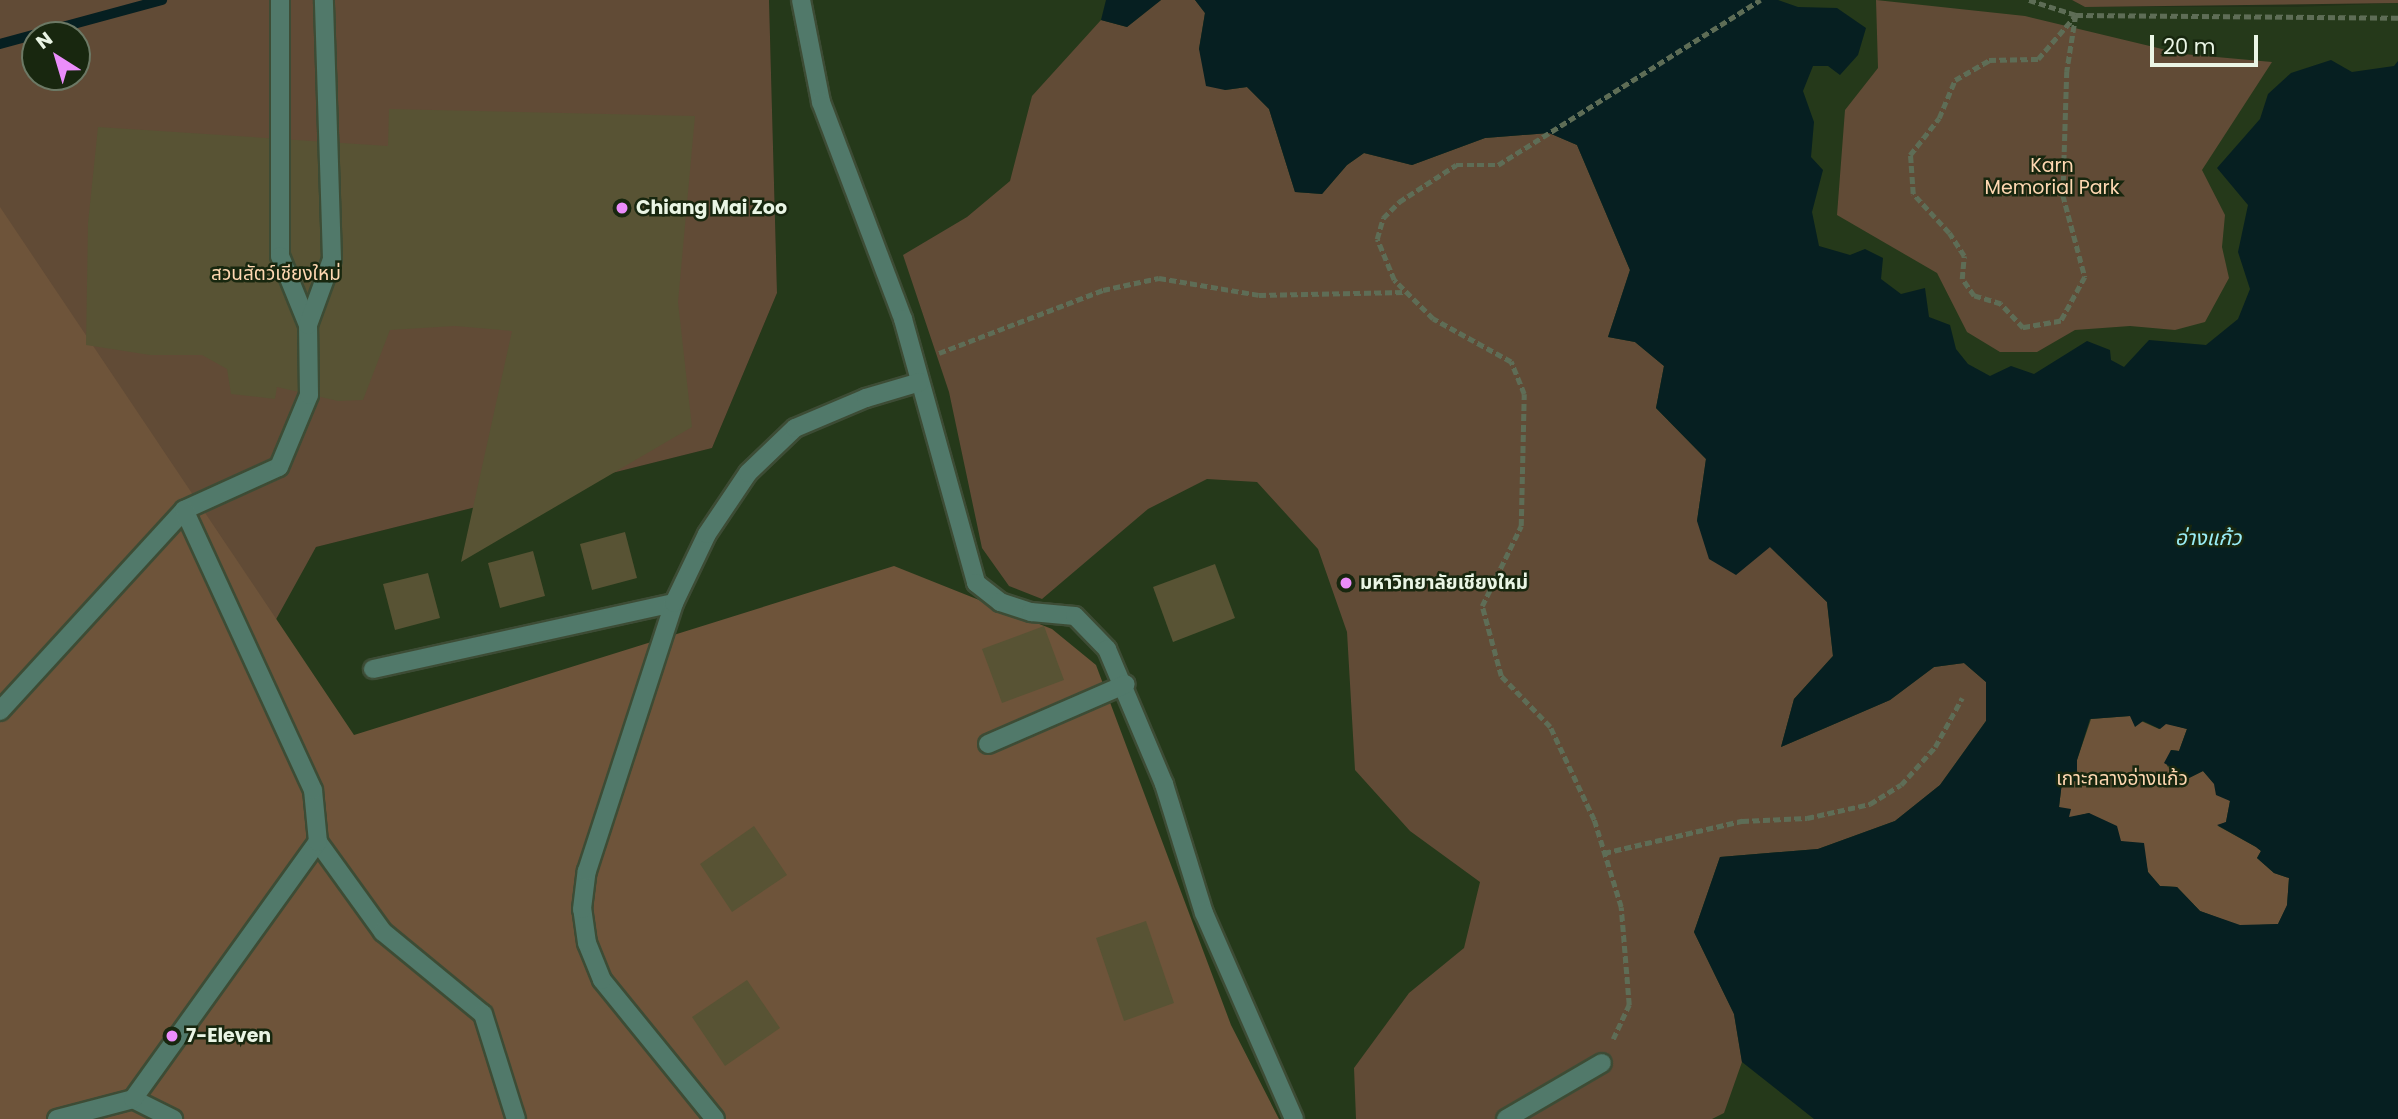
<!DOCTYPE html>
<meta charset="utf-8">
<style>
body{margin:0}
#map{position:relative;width:2398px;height:1119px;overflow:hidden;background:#213118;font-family:Poppins,"Noto Sans Thai",sans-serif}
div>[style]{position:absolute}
.built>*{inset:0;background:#25391a}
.green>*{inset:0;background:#614b36}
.forest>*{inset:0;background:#6e543a}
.water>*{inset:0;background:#061f21}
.stream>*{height:10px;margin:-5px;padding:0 5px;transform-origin:5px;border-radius:5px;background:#061f21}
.building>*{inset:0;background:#585334}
.path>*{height:4.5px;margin-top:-2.25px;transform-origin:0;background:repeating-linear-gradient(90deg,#5e6d56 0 7px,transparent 0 10.5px)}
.roads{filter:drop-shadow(2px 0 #3d4c35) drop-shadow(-2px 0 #3d4c35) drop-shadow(0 2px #3d4c35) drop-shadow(0 -2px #3d4c35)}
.lane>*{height:18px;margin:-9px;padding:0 9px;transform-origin:9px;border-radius:9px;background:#51796a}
.street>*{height:18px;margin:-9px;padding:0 9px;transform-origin:9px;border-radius:9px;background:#51796a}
.dots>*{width:19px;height:19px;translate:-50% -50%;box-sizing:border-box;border:4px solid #18270f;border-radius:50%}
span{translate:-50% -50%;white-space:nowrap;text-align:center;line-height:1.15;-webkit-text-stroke:5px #18270f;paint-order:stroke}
.park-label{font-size:19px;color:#ffd8b2}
.poi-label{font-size:19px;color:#eaf5e5;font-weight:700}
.left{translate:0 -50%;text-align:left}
.water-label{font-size:21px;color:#9aedf6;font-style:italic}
.north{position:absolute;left:21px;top:21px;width:70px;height:70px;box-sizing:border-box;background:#18270f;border:2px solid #6c7965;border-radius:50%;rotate:323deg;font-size:19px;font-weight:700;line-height:28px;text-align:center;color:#eaf5e5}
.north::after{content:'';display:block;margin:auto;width:24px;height:32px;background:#eb8dfb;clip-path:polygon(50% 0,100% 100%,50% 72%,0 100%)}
.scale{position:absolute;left:2150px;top:35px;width:108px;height:32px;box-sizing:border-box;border:4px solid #eaf5e5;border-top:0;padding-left:9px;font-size:21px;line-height:24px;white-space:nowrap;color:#eaf5e5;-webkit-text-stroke:5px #18270f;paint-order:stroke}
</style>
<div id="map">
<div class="built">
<i style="clip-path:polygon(769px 0,2072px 0,2085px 7px,2295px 7px,2398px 3px,2398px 1119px,618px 1119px,430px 917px,274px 618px,316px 547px,712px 448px,777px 293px)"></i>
</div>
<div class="green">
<i style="clip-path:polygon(evenodd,0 0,769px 0,777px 293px,712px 448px,316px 547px,0 1119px,0 0,35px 35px,77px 35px,77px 77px,35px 77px,35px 35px)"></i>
<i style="clip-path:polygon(1161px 0,1195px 0,1205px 13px,1199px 49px,1225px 90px,1247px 87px,1269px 109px,1295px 192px,1322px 194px,1347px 165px,1364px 153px,1412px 165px,1485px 138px,1549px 133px,1577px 145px,1630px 270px,1608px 337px,1635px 342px,1664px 366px,1656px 408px,1706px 459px,1697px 521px,1770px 547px,1827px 602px,1833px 656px,1794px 699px,1781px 747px,1890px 700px,1934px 667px,1964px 663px,1986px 682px,1986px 721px,1940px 785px,1895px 821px,1818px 849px,1720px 857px,1694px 932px,1734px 1014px,1742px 1062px,1724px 1113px,1712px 1119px,1356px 1119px,1354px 1068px,1409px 993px,1464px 948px,1480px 882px,1410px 831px,1355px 770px,1347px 632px,1318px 549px,1257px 482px,1207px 479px,1148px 509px,1042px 599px,1009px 586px,982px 548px,949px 392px,903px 255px,967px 217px,1010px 181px,1032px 96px,1101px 20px,1127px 27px)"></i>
<i style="clip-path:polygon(1876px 0,2025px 16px,2183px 54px,2272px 62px,2202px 170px,2225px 215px,2222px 247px,2229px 278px,2205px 322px,2175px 330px,2130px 326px,2075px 330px,2037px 352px,2000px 352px,1967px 332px,1937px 273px,1837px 215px,1845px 110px,1878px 68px)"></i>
<i style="clip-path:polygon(2072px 0,2398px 0,2398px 3px,2085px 7px)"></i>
</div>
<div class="forest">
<i style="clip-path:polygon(0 207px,354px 735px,894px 566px,1052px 629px,1096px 665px,1231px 1025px,1279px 1119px,0 1119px)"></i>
<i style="clip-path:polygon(2130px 716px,2159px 729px,2166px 723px,2187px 729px,2179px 751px,2171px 750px,2167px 766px,2189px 778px,2203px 771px,2230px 801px,2226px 822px,2218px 826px,2256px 847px,2261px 851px,2257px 858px,2274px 873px,2289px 878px,2287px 906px,2278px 924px,2240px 926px,2200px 911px,2177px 887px,2160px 886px,2148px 872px,2143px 849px,2121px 841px,2089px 813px,2069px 818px,2059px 807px,2062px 782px,2077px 781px,2077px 760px,2091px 719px)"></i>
</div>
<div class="water">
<i style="clip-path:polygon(1106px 0,1161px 0,1127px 27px,1101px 20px)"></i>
<i style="clip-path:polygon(evenodd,1195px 0,1778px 0,1798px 7px,1837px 8px,1866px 28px,1858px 55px,1840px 75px,1828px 66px,1813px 66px,1803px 91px,1814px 122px,1811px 157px,1823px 170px,1812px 212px,1819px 246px,1850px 255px,1865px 249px,1883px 258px,1881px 279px,1901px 294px,1925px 288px,1929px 317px,1950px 325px,1956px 349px,1968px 364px,1990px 376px,2011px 366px,2034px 374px,2087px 341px,2110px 350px,2111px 360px,2124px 367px,2149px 340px,2206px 345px,2238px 319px,2250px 289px,2238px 252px,2248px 205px,2217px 168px,2260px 119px,2268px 94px,2291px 73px,2331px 60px,2352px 72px,2394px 66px,2398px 61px,2398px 1119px,1814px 1119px,1742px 1062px,1734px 1014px,1694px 932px,1720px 857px,1818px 849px,1895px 821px,1940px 785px,1986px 721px,1986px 682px,1964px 663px,1934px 667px,1890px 700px,1781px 747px,1794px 699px,1833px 656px,1827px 602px,1770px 547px,1736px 575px,1709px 559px,1697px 521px,1706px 459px,1656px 408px,1664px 366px,1635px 342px,1608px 337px,1630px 270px,1577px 145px,1549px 133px,1485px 138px,1412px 165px,1364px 153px,1347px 165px,1322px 194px,1295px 192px,1269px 109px,1247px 87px,1225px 90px,1206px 86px,1199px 49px,1205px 13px,1195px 0,2130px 716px,2135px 727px,2143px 721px,2160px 729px,2166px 724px,2187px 729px,2179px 751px,2171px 750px,2164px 763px,2189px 778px,2203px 771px,2214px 784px,2216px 795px,2230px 801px,2226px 822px,2217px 825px,2256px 847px,2261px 851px,2257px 858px,2274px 873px,2289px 878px,2287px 905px,2278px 924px,2240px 925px,2200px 911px,2177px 887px,2160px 886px,2148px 872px,2144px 843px,2121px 841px,2117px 826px,2089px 813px,2069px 817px,2071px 809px,2059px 807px,2062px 782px,2077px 781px,2077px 760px,2090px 719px,2130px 716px)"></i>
</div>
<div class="stream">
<i style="left:0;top:44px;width:168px;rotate:-15.2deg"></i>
</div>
<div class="building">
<i style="clip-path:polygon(389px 109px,695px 116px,678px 302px,692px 427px,461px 562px,512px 331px,455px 326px,390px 330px,363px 400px,338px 401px,277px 387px,275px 399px,231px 394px,227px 369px,202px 355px,150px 355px,86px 345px,88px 223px,98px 127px,388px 146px)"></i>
<i style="clip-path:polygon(625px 532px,637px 578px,592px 590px,580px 544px)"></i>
<i style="clip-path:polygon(533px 551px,545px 596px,500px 608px,488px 563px)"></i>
<i style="clip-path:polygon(1215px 564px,1235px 618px,1173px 642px,1153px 587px)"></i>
<i style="clip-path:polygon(428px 573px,440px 618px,395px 630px,383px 584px)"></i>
<i style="clip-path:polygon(1044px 626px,1064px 680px,1002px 703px,982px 649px)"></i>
<i style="clip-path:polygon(754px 826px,787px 875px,732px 912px,700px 864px)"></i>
<i style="clip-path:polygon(1146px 921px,1174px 1003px,1124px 1021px,1096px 938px)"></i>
<i style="clip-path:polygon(747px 980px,780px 1028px,725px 1066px,692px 1017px)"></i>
</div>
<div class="path">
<i style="left:2029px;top:0;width:49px;rotate:17.7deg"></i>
<i style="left:2076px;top:15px;width:322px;rotate:0.5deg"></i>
<i style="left:2076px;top:15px;width:57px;rotate:99.1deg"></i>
<i style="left:2067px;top:71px;width:124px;rotate:91.8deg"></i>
<i style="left:2063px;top:195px;width:85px;rotate:75deg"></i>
<i style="left:2085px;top:277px;width:50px;rotate:118.6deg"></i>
<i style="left:2061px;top:321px;width:39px;rotate:170deg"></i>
<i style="left:2023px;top:328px;width:33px;rotate:-133deg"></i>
<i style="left:2001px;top:304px;width:28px;rotate:-163deg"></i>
<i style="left:1974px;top:296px;width:21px;rotate:-125deg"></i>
<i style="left:1962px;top:279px;width:23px;rotate:-85deg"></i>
<i style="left:1964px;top:256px;width:27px;rotate:-123deg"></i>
<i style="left:1949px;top:233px;width:53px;rotate:-132.7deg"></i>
<i style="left:1913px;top:194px;width:39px;rotate:-94deg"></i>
<i style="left:1910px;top:155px;width:47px;rotate:-51.9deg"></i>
<i style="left:1939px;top:118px;width:41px;rotate:-67.2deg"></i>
<i style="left:1955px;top:80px;width:39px;rotate:-30deg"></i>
<i style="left:1989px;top:60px;width:49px;rotate:-1.2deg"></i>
<i style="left:2038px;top:59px;width:58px;rotate:-49.2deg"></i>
<i style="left:939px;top:353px;width:176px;rotate:-21deg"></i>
<i style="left:1103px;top:290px;width:57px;rotate:-12.1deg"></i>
<i style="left:1159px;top:278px;width:101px;rotate:9.6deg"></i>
<i style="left:1259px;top:295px;width:146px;rotate:-1.2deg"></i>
<i style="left:1604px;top:853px;width:142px;rotate:-13.1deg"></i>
<i style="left:1742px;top:821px;width:65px;rotate:-2.6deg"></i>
<i style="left:1807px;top:818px;width:65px;rotate:-12.5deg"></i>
<i style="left:1870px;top:804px;width:36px;rotate:-32deg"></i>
<i style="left:1901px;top:785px;width:51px;rotate:-48.2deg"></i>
<i style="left:1935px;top:747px;width:56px;rotate:-61.1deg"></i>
<i style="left:1613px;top:1039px;width:38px;rotate:-65deg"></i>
<i style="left:1629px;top:1005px;width:98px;rotate:-94.7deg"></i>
<i style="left:1621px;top:907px;width:91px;rotate:-107.2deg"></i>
<i style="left:1594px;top:820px;width:103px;rotate:-115.3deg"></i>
<i style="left:1550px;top:727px;width:71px;rotate:-133.9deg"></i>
<i style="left:1501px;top:676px;width:73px;rotate:-105.2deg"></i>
<i style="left:1482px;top:606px;width:89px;rotate:-64deg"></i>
<i style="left:1521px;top:526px;width:132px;rotate:-88.7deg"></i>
<i style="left:1524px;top:394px;width:35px;rotate:-112deg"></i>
<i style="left:1511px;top:362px;width:89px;rotate:-151.1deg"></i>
<i style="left:1433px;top:319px;width:55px;rotate:-135deg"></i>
<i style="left:1394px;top:280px;width:44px;rotate:-112.5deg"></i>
<i style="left:1377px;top:239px;width:22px;rotate:-74deg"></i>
<i style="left:1383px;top:218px;width:23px;rotate:-45deg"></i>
<i style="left:1399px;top:202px;width:68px;rotate:-33deg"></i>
<i style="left:1456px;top:165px;width:42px"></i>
<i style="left:1498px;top:165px;width:310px;rotate:-32.2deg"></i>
</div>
<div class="roads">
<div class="lane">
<i style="left:280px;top:0;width:256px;rotate:90deg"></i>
<i style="left:280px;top:256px;width:74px;rotate:67.9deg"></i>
<i style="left:801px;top:0;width:104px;rotate:78.9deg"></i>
<i style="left:821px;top:102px;width:232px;rotate:69.3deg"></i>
<i style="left:903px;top:319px;width:274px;rotate:74.5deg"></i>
<i style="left:976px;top:583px;width:31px;rotate:38deg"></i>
<i style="left:1000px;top:602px;width:33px;rotate:18deg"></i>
<i style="left:1031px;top:612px;width:44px;rotate:5.2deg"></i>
<i style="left:1075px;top:616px;width:46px;rotate:45.9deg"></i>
<i style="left:1107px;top:649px;width:147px;rotate:67.1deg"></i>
<i style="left:1164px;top:784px;width:135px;rotate:72.8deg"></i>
<i style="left:1204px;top:913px;width:225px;rotate:66.4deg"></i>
<i style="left:0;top:711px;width:273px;rotate:-47.5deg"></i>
<i style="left:184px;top:510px;width:104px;rotate:-24.4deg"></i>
<i style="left:279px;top:467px;width:78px;rotate:-67.4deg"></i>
<i style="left:309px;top:395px;width:70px;rotate:-90.8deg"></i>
<i style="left:308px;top:325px;width:70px;rotate:-70deg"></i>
<i style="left:332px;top:259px;width:259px;rotate:-91.8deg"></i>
<i style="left:318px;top:842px;width:111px;rotate:54.2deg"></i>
<i style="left:383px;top:932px;width:129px;rotate:39.4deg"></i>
<i style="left:483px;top:1014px;width:110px;rotate:72.6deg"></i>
<i style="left:133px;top:1099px;width:45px;rotate:26.6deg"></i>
<i style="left:57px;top:1119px;width:79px;rotate:-14.7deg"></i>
<i style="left:133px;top:1099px;width:317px;rotate:-54.3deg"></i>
<i style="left:318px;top:842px;width:52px;rotate:-95.5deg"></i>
<i style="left:313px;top:790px;width:308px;rotate:-114.7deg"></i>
<i style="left:1506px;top:1119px;width:111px;rotate:-30.3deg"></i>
</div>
<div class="street">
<i style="left:373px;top:669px;width:308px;rotate:-12.4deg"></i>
<i style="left:988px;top:744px;width:150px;rotate:-23.5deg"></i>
<i style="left:715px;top:1119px;width:179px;rotate:-129.1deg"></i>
<i style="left:602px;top:980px;width:40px;rotate:-112deg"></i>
<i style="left:587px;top:943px;width:34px;rotate:-98deg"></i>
<i style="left:582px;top:909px;width:38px;rotate:-83deg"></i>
<i style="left:587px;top:871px;width:282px;rotate:-72deg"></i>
<i style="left:674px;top:603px;width:76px;rotate:-64.4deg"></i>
<i style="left:707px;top:534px;width:73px;rotate:-56.1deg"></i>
<i style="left:748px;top:473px;width:65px;rotate:-43.8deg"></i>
<i style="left:795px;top:428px;width:77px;rotate:-22.9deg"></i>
<i style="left:866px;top:398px;width:56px;rotate:-16.5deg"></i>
</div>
</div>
<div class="dots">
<i style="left:622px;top:208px;background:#eb8dfb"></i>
<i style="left:1346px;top:583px;background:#eb8dfb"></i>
<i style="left:172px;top:1036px;background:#eb8dfb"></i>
</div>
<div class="park-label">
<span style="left:2052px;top:177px">Karn<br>Memorial Park</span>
<span style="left:276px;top:274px">สวนสัตว์เชียงใหม่</span>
<span style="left:2122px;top:779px">เกาะกลางอ่างแก้ว</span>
</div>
<div class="poi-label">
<span class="left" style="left:636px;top:208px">Chiang Mai Zoo</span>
<span class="left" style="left:1360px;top:583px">มหาวิทยาลัยเชียงใหม่</span>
<span class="left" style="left:186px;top:1036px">7-Eleven</span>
</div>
<div class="water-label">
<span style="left:2208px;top:538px">อ่างแก้ว</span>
</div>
<div class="north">N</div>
<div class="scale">20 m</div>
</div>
